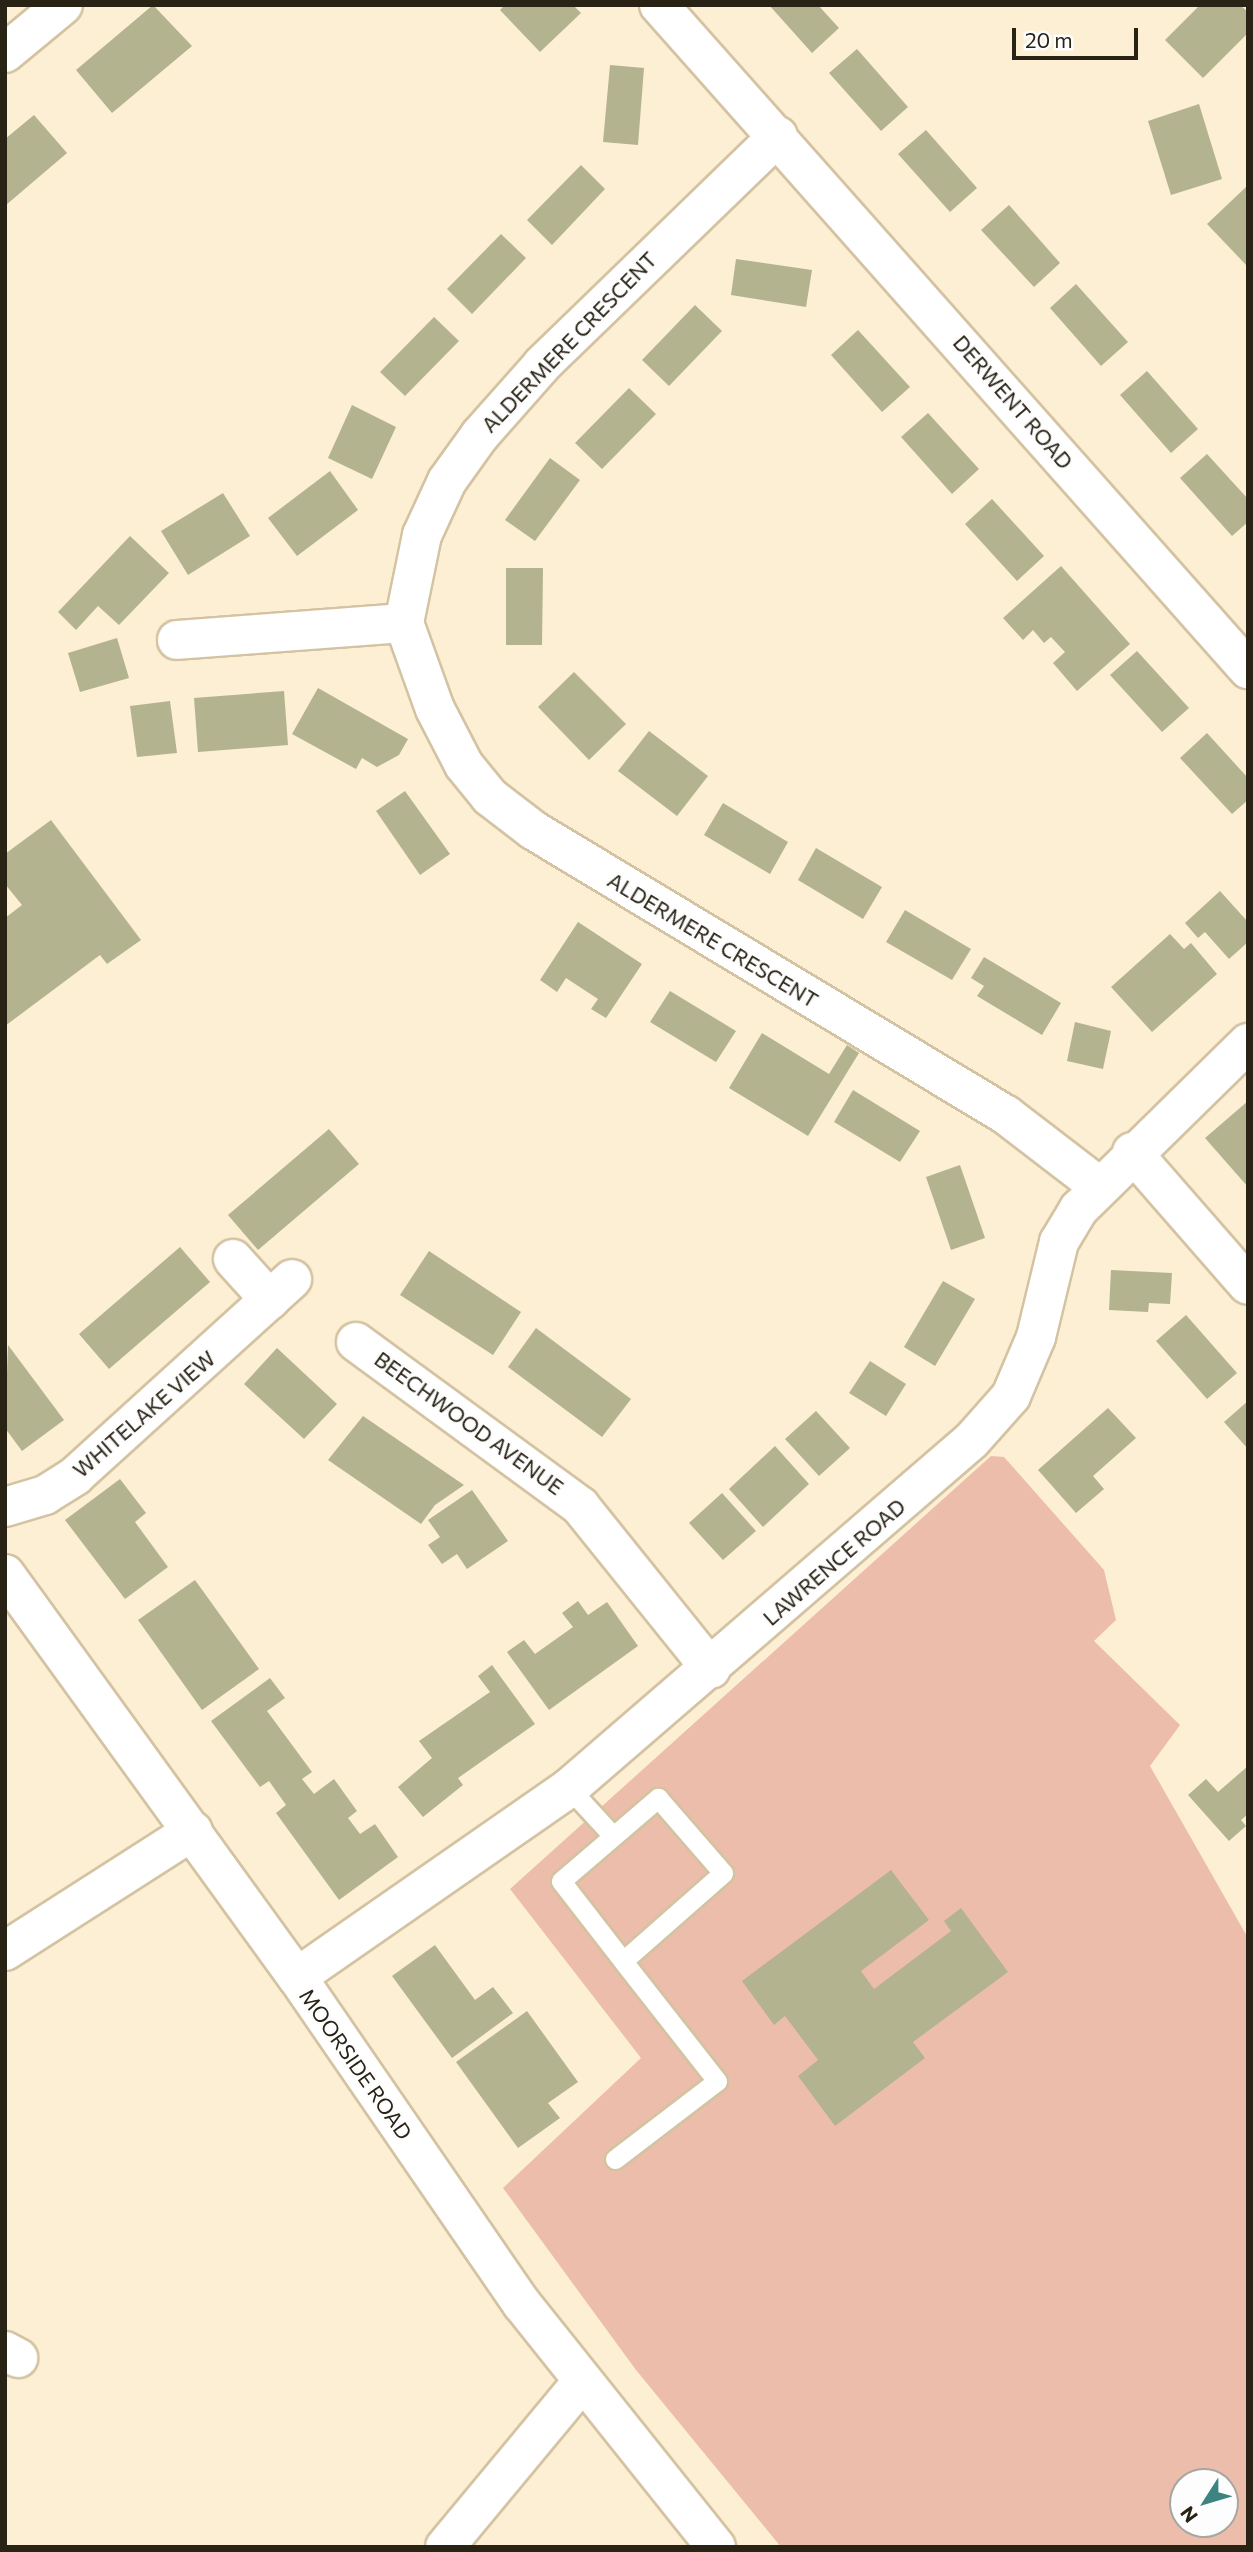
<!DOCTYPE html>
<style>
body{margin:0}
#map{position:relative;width:1253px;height:2552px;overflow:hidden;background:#fcefd3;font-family:Commissioner,sans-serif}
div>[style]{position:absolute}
.green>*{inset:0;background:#edbdab}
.building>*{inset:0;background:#b4b38f}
.roads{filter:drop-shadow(2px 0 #d4c3a2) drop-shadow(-2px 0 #d4c3a2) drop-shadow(0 2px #d4c3a2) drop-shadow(0 -2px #d4c3a2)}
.lane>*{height:19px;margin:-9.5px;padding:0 9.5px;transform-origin:9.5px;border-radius:9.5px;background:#fff}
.street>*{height:38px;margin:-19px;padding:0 19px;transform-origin:19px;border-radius:19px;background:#fff}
.secondary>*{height:38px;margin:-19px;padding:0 19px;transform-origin:19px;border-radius:19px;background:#fff}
span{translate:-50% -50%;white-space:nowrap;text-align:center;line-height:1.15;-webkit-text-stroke:5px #fdfdfd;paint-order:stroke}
.street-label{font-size:21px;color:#292316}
.frame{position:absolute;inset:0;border:7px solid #292316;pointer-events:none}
.north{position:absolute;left:1169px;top:2468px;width:70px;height:70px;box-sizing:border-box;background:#fdfdfd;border:2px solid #a8a6a1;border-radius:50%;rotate:233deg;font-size:19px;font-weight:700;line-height:28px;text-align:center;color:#292316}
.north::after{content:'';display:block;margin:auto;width:24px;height:32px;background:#3c8480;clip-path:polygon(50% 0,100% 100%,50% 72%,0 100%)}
.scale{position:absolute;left:1012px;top:28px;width:126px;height:32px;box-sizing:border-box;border:4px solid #292316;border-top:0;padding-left:9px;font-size:21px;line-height:24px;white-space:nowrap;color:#292316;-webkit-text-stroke:5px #fdfdfd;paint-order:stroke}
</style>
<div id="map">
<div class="green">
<i style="clip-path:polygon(evenodd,991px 1456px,1004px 1457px,1104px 1570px,1116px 1620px,1094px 1641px,1180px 1725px,1150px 1766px,1248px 1938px,1248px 2547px,781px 2547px,636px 2370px,503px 2188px,641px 2058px,510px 1889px,991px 1456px,1183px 2482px,1225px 2482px,1225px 2524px,1183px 2524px,1183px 2482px)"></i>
</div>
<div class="building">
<i style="clip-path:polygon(153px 5px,192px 46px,112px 113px,76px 70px)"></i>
<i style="clip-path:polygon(505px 5px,573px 5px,581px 13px,540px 52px,500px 10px)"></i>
<i style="clip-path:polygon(769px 5px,818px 5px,839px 28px,812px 53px)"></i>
<i style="clip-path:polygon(1200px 5px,1240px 5px,1248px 12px,1248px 33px,1203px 78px,1165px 40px)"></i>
<i style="clip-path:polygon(857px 49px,908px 107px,881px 131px,829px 73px)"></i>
<i style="clip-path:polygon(610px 65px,644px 68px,638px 145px,603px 142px)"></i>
<i style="clip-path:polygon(1199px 104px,1222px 179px,1171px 195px,1148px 121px)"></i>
<i style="clip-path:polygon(34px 115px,67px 153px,6px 205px,5px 139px)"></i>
<i style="clip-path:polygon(926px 130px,977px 188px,950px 212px,898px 154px)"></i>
<i style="clip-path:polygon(581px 165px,605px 189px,552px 245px,527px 220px)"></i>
<i style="clip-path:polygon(1246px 187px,1248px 189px,1248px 267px,1207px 224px)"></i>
<i style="clip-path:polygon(1009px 205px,1060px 263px,1034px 287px,981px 230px)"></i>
<i style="clip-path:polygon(501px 234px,526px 258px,472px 314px,447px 289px)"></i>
<i style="clip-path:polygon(736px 259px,812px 270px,806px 307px,731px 295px)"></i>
<i style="clip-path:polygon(1076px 284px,1128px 342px,1101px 366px,1050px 308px)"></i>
<i style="clip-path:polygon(695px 305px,722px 331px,669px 386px,642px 360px)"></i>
<i style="clip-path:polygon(434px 317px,459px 341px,405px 396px,380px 372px)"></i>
<i style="clip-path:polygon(858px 330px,910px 387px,882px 412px,831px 355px)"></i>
<i style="clip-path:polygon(1147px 371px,1198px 429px,1171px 453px,1120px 395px)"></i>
<i style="clip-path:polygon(629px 388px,656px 414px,602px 469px,575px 443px)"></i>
<i style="clip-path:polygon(352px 405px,396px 427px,372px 479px,328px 458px)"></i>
<i style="clip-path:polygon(928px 413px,979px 469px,952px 494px,901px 437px)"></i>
<i style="clip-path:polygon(1207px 454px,1248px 499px,1248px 522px,1232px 536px,1180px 478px)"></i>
<i style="clip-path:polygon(550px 458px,580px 480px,535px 541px,505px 520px)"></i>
<i style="clip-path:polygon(330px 471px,358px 510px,297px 556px,268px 518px)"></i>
<i style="clip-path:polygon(223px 493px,250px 536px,188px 575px,161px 531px)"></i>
<i style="clip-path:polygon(992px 499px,1044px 556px,1017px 581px,965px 524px)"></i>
<i style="clip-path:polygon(130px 536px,169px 573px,119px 625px,98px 606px,76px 630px,58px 612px)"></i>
<i style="clip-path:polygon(1061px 566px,1130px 644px,1077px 691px,1053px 663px,1065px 652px,1051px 637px,1044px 643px,1033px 630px,1023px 640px,1003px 618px)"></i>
<i style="clip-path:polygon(506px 568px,543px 568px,542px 645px,506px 645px)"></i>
<i style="clip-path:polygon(117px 638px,129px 678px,80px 692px,68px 653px)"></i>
<i style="clip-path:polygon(1137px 651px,1189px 708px,1162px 732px,1110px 675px)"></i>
<i style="clip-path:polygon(574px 672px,626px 724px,589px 760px,538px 707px)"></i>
<i style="clip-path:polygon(318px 688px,408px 739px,399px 755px,377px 767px,362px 758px,356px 769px,292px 734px)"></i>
<i style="clip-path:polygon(284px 691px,288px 745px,198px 752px,194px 698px)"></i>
<i style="clip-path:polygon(170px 701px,177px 753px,137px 757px,130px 706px)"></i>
<i style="clip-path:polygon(649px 731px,708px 776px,677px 816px,618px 771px)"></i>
<i style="clip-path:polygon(1207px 733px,1248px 778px,1248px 800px,1232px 814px,1180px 758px)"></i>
<i style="clip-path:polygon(405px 791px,450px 854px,420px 875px,376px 811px)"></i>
<i style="clip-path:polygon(723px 803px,788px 842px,770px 874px,704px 835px)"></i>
<i style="clip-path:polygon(51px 820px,141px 940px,107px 964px,100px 955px,5px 1026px,5px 918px,22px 905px,5px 884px,5px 854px)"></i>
<i style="clip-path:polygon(816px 848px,882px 887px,863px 919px,798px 880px)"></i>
<i style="clip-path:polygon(1220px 891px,1248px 922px,1248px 942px,1229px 959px,1205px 932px,1198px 938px,1185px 923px)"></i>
<i style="clip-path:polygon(905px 910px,971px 949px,952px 980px,886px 942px)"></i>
<i style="clip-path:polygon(578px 922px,642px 964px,606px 1018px,591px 1009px,598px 999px,566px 978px,557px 992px,540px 980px)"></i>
<i style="clip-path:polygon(1170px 934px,1184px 949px,1191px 943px,1217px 974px,1152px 1032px,1111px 987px)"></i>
<i style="clip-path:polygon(984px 957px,1061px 1003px,1042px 1035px,977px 996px,984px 986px,971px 978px)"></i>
<i style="clip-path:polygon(670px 991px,736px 1031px,716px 1062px,650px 1022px)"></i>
<i style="clip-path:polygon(1075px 1022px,1111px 1031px,1103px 1069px,1067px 1061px)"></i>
<i style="clip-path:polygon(762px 1033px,829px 1074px,847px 1045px,859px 1053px,808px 1136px,729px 1088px)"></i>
<i style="clip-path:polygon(853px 1090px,920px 1131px,900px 1162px,834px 1122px)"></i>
<i style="clip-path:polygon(1248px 1101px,1248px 1187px,1205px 1138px)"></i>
<i style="clip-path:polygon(329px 1129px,359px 1164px,258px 1250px,228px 1215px)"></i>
<i style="clip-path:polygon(960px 1165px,985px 1238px,951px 1250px,926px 1177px)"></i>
<i style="clip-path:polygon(180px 1247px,210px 1282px,109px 1369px,79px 1334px)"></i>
<i style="clip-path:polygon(429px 1251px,521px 1312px,493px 1355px,400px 1295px)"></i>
<i style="clip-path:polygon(1111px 1270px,1172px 1273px,1170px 1304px,1149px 1303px,1148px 1312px,1109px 1310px)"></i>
<i style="clip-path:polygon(943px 1281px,975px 1299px,935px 1366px,904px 1347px)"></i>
<i style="clip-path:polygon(1186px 1315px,1237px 1373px,1207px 1399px,1156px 1341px)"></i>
<i style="clip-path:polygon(536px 1328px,631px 1399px,602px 1437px,508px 1367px)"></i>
<i style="clip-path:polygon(8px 1345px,64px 1420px,22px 1451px,5px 1428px)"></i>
<i style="clip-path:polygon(277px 1348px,337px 1404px,304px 1439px,244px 1384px)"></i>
<i style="clip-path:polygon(870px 1361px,906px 1384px,886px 1416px,849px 1393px)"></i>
<i style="clip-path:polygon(1248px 1401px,1248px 1449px,1224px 1422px)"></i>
<i style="clip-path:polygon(1108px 1408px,1136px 1438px,1093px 1476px,1104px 1489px,1076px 1513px,1038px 1470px)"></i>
<i style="clip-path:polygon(816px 1411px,850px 1448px,819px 1476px,785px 1439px)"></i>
<i style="clip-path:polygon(363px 1416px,464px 1485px,435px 1505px,421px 1524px,328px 1460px)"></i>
<i style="clip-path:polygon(775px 1446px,809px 1484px,763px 1527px,729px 1489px)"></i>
<i style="clip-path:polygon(120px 1479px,146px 1513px,135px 1522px,168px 1567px,125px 1599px,65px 1520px)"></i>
<i style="clip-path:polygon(472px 1490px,508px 1541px,467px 1569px,457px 1554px,442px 1564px,428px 1545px,440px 1537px,428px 1520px)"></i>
<i style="clip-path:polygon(722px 1493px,756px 1531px,723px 1560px,689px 1523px)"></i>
<i style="clip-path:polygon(195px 1580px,259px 1669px,202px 1710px,138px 1620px)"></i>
<i style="clip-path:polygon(578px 1601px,588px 1615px,607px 1602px,638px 1646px,549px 1710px,507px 1652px,524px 1640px,535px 1654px,573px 1627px,562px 1613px)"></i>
<i style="clip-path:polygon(492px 1665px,535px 1724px,458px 1778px,463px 1785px,423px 1817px,398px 1787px,432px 1758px,419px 1741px,490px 1692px,478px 1676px)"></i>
<i style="clip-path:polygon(270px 1678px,285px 1698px,267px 1711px,312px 1772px,302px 1779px,314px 1794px,334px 1779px,357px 1811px,348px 1818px,360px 1834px,375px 1824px,398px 1857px,339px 1900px,276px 1813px,286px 1805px,269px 1781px,260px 1787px,211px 1721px)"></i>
<i style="clip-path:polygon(1248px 1766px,1248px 1814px,1241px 1820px,1246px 1826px,1229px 1841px,1188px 1795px,1206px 1779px,1218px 1792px)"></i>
<i style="clip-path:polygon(891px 1870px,929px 1920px,861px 1971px,874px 1989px,951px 1931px,944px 1921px,961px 1908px,1008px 1972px,913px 2042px,925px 2058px,835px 2126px,798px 2076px,818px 2060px,785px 2016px,774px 2025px,742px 1981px)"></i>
<i style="clip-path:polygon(435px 1945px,475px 2000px,493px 1987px,513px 2013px,452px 2058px,392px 1976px)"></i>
<i style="clip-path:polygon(527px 2011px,578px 2082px,548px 2103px,560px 2118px,518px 2148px,456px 2062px)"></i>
</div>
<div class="roads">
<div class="lane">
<i style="left:569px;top:1788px;width:65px;rotate:47.5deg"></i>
<i style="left:658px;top:1798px;width:99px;rotate:49.1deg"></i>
<i style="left:723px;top:1873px;width:133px;rotate:138.7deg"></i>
<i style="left:623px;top:1961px;width:101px;rotate:-127.8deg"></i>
<i style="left:561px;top:1881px;width:128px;rotate:-40.6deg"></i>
<i style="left:615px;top:2159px;width:128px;rotate:-37.4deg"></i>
<i style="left:717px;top:2081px;width:152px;rotate:-128.1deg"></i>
</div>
<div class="street">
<i style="left:659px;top:5px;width:888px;rotate:48.43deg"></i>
<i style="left:5px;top:53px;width:75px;rotate:-39.6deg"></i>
<i style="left:778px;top:136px;width:329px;rotate:135.9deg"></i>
<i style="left:542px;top:365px;width:94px;rotate:131.5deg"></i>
<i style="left:480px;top:435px;width:57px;rotate:125.7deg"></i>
<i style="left:447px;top:481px;width:60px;rotate:114.8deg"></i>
<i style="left:422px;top:535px;width:90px;rotate:101.6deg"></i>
<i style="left:404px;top:623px;width:91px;rotate:70.2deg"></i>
<i style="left:435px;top:709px;width:63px;rotate:62.6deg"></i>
<i style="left:464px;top:765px;width:41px;rotate:50.9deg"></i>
<i style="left:490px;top:797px;width:54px;rotate:37.5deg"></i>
<i style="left:533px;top:830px;width:552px;rotate:31.07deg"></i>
<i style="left:1006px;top:1115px;width:118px;rotate:37.5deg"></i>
<i style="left:177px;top:640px;width:228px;rotate:-4.3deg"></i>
<i style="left:1132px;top:1152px;width:176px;rotate:48.9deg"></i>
<i style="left:233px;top:1259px;width:55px;rotate:47.9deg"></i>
<i style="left:356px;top:1342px;width:278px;rotate:36.2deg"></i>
<i style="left:580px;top:1506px;width:209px;rotate:51.2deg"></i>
<i style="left:5px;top:1507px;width:42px;rotate:-16.7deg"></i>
<i style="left:45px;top:1495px;width:36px;rotate:-32deg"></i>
<i style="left:75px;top:1476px;width:293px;rotate:-42.2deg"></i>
<i style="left:5px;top:1951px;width:223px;rotate:-32.6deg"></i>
<i style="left:297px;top:1977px;width:331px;rotate:-34.8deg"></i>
<i style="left:569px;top:1788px;width:532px;rotate:-40.81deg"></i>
<i style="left:972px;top:1440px;width:59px;rotate:-48.4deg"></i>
<i style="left:1011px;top:1396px;width:64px;rotate:-67deg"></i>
<i style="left:1036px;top:1337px;width:98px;rotate:-76.4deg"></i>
<i style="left:1059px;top:1242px;width:39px;rotate:-59deg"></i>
<i style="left:1079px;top:1209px;width:237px;rotate:-44.5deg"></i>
<i style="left:5px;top:2351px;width:15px;rotate:28deg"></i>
<i style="left:445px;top:2547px;width:214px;rotate:-50.3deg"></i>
</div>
<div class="secondary">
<i style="left:5px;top:1574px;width:498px;rotate:54.1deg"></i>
<i style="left:297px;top:1977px;width:397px;rotate:55.5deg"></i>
<i style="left:522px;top:2304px;width:311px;rotate:51.4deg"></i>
</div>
</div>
<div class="street-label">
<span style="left:569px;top:342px;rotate:-46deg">ALDERMERE CRESCENT</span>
<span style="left:1013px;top:402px;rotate:49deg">DERWENT ROAD</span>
<span style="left:713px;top:940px;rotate:31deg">ALDERMERE CRESCENT</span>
<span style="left:144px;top:1414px;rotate:-41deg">WHITELAKE VIEW</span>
<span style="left:469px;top:1423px;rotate:36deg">BEECHWOOD AVENUE</span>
<span style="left:834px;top:1562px;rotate:-41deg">LAWRENCE ROAD</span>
<span style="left:356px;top:2064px;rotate:55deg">MOORSIDE ROAD</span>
</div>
<div class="frame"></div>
<div class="north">N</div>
<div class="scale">20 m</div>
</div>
